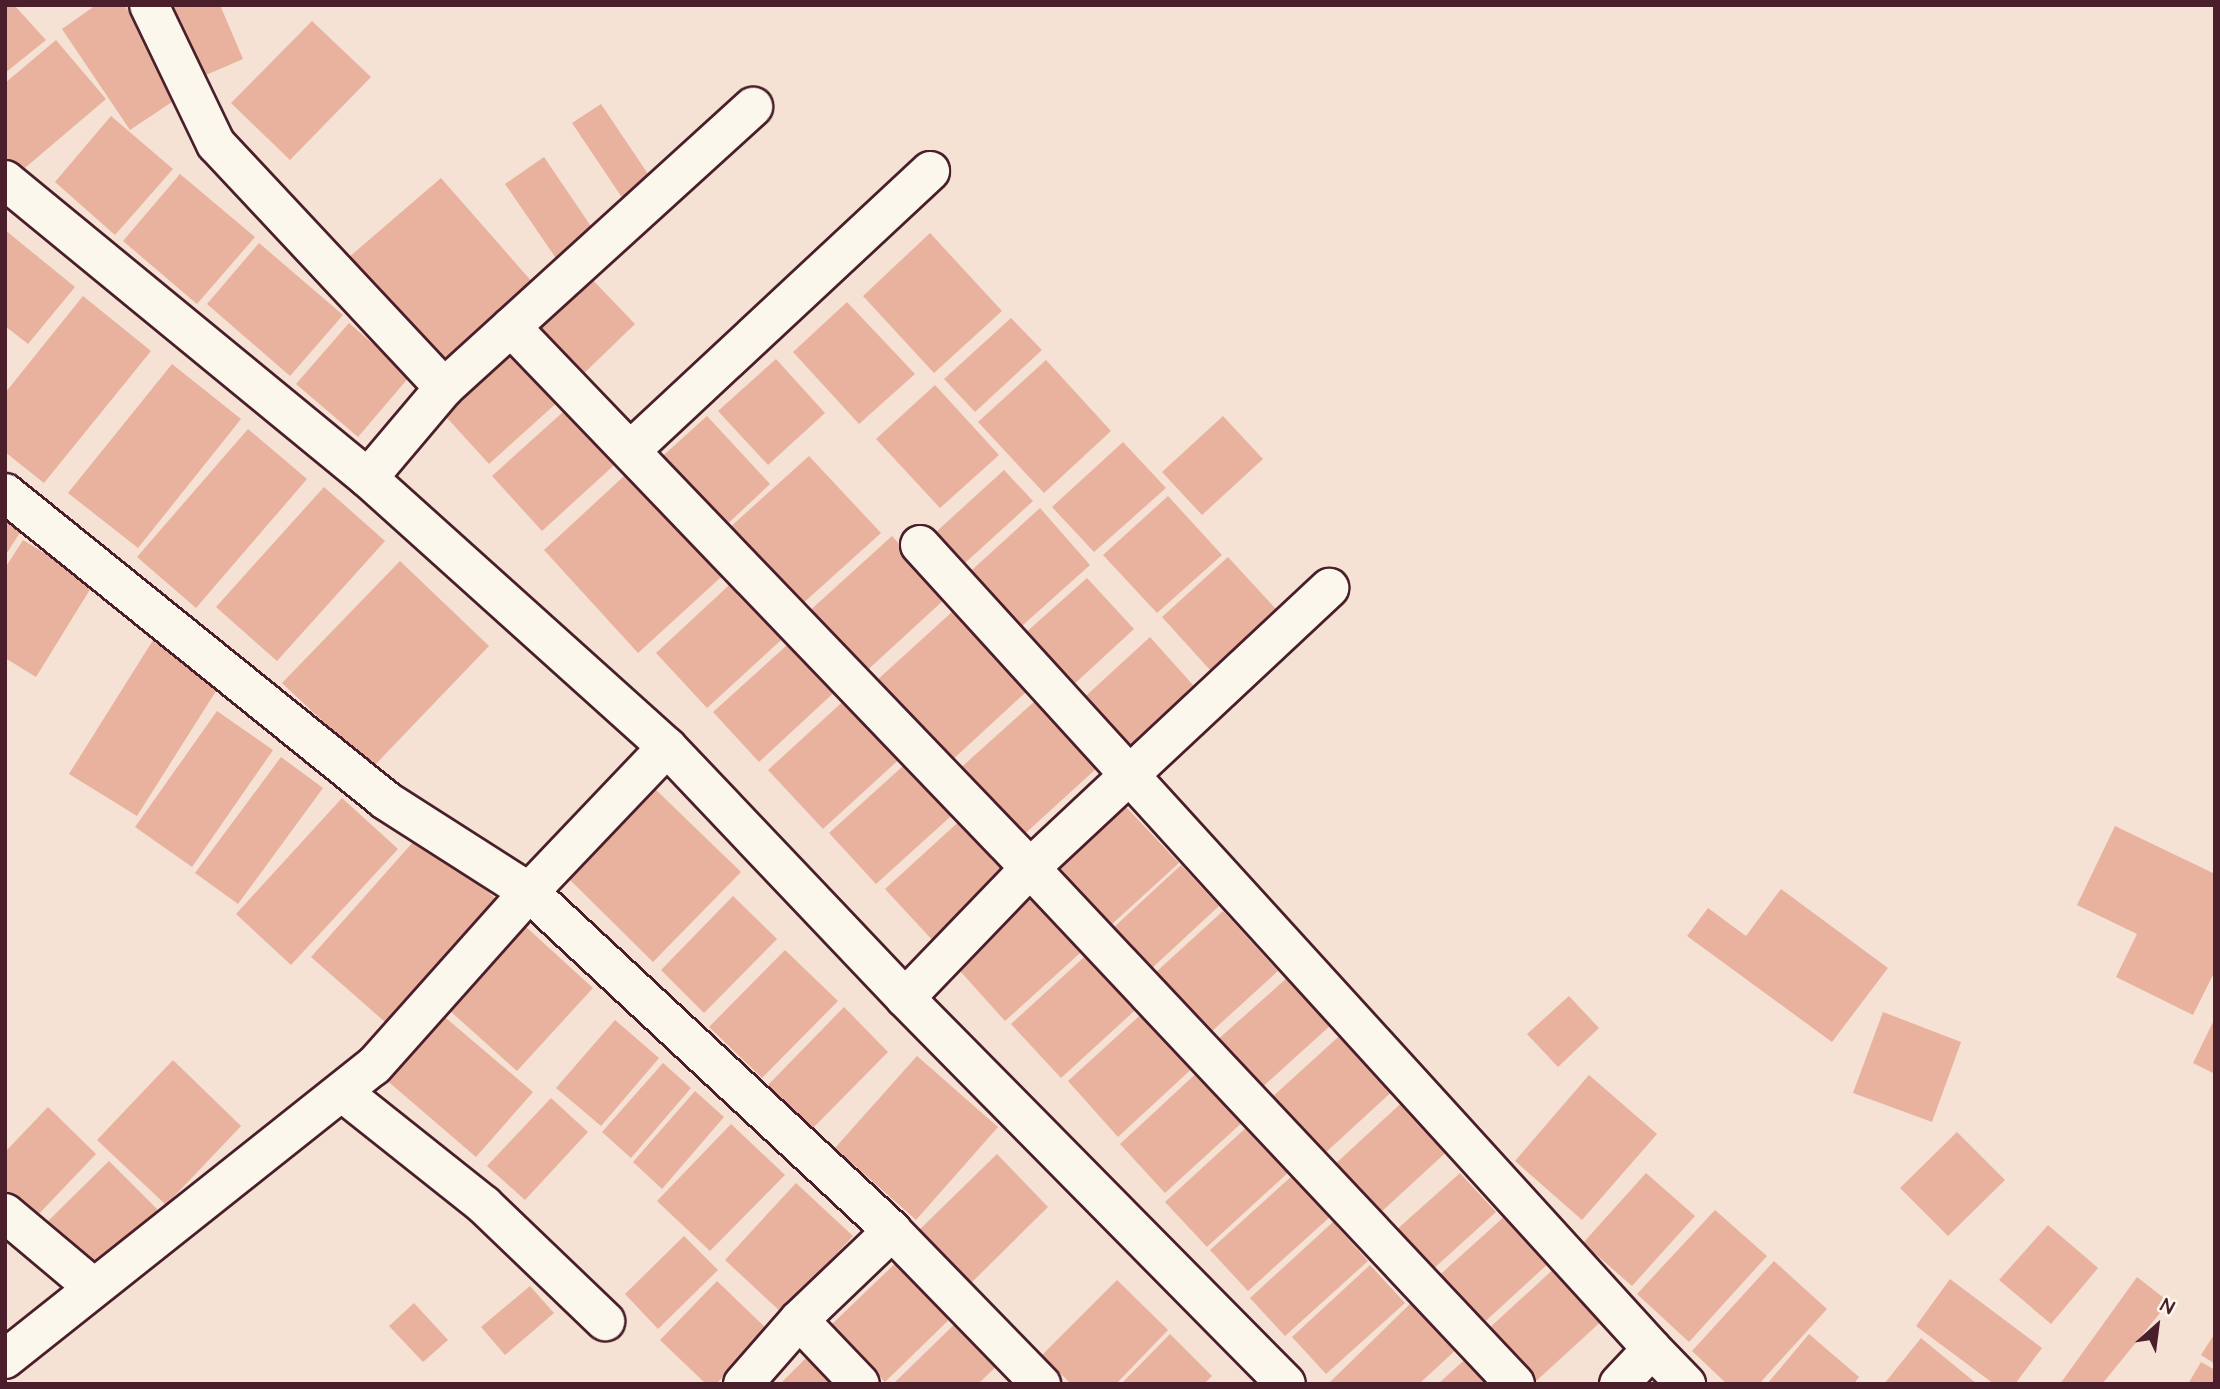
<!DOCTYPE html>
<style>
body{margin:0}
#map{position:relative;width:2220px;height:1389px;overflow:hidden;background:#f5e2d5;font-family:"Architects Daughter",sans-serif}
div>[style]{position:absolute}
.building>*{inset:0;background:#e8b29e}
.roads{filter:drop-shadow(2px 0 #4a1f2b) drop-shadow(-2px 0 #4a1f2b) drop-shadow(0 2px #4a1f2b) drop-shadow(0 -2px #4a1f2b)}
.minor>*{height:38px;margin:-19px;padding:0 19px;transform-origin:19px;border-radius:19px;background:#fbf7ec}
span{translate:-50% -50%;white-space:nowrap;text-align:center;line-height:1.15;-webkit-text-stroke:5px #fbf7ec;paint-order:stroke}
.frame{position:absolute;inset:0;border:7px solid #4a1f2b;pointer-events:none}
.north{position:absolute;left:2122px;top:1291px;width:70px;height:70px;-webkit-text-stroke:5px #fbf7ec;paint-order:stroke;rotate:28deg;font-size:19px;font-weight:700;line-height:28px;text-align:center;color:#4a1f2b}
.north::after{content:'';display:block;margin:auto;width:24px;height:32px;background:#4a1f2b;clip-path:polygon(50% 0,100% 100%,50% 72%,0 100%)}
</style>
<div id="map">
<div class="building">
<i style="clip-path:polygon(5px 5px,14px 5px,46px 40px,5px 73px)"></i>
<i style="clip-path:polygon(96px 5px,124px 5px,184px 94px,130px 130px,62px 29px)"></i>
<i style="clip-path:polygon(168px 5px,220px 5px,243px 59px,199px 78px)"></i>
<i style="clip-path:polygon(312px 21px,371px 77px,290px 160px,231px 103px)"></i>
<i style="clip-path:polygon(56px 40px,106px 99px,19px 173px,5px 157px,5px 83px)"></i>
<i style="clip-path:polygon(601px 104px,652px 180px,623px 199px,572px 123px)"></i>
<i style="clip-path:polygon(111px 116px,173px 169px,115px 235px,55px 182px)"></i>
<i style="clip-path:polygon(544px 157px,599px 238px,560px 264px,505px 184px)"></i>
<i style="clip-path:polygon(180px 174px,255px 237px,197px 304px,123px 241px)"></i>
<i style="clip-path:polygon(441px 178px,541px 292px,448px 373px,348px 258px)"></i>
<i style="clip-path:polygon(5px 230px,75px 287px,28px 344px,5px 326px)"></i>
<i style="clip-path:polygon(930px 233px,1002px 311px,934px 373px,863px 296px)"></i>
<i style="clip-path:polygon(259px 243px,343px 315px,290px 376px,207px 304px)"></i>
<i style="clip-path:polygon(585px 272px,635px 324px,575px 382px,524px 331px)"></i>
<i style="clip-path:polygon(83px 296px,151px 351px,44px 483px,5px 452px,5px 393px)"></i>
<i style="clip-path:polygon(847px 302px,915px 374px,859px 424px,793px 352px)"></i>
<i style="clip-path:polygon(1011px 318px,1042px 350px,975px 412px,944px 379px)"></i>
<i style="clip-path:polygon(349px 323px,410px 376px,358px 437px,296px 384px)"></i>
<i style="clip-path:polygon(509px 344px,560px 400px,489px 464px,438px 408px)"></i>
<i style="clip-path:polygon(776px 359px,825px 413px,768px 465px,718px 411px)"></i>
<i style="clip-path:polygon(1046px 360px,1111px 431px,1044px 493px,978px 422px)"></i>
<i style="clip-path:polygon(172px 364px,241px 419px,138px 548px,68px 493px)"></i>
<i style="clip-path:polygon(935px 385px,999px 455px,940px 508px,876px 439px)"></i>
<i style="clip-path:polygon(573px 403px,623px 457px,542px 531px,492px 476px)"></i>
<i style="clip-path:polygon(707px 416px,770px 484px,720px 531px,656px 462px)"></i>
<i style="clip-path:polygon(1223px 416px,1263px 459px,1202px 515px,1162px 472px)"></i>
<i style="clip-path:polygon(248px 429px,307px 479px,196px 608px,137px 557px)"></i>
<i style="clip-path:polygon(1123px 442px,1166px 488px,1094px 552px,1052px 507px)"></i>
<i style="clip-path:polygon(809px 456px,881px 533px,800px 606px,728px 529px)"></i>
<i style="clip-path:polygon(635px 466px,730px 569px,638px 653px,544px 550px)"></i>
<i style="clip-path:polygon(1004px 470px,1033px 501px,954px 573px,925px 542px)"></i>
<i style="clip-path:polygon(324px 487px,385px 541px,277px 661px,216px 607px)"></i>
<i style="clip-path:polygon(1168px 496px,1222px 555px,1157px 613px,1103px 555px)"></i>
<i style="clip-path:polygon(1040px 508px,1090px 565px,1013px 634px,962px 579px)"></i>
<i style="clip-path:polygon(5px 517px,23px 528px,5px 556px)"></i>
<i style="clip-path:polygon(892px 536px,947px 597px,861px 676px,805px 615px)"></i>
<i style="clip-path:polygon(23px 540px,94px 583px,36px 677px,5px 658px,5px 568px)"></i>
<i style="clip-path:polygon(1228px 557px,1276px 609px,1210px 670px,1162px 617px)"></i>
<i style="clip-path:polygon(400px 561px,489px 646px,372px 768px,282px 683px)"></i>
<i style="clip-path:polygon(740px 575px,791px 631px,707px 708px,656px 653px)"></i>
<i style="clip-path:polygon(1087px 578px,1134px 629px,1071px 687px,1023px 635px)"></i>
<i style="clip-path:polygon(953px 611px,1027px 691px,949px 763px,875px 682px)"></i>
<i style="clip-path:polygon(155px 637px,223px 680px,137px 816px,69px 774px)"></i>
<i style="clip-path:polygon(796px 637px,841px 686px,759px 762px,713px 712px)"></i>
<i style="clip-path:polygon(1150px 637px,1201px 694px,1128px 761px,1076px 705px)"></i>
<i style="clip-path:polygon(850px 695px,905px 754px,823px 829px,768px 770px)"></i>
<i style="clip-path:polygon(1035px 701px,1097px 768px,1018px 840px,956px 772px)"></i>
<i style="clip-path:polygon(217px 711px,273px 750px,192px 867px,135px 827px)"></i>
<i style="clip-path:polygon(914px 756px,961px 807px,876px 884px,829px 833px)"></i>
<i style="clip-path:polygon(281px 757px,323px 788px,238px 904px,195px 873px)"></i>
<i style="clip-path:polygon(652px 786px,741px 872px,653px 962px,565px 875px)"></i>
<i style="clip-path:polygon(342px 798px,398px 849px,291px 965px,236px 914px)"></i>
<i style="clip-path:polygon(1126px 807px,1179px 863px,1111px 925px,1059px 867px)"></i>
<i style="clip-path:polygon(966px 815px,1016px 870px,935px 943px,885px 889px)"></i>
<i style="clip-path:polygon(2115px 826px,2215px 874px,2215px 971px,2193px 1015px,2116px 977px,2137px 934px,2077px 905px)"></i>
<i style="clip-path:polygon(421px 833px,495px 898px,385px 1022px,311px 957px)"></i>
<i style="clip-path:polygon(1181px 865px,1219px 906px,1150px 970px,1113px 928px)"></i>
<i style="clip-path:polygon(1034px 885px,1089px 945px,1005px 1021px,951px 961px)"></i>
<i style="clip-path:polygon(1781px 889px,1888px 968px,1832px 1042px,1687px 936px,1708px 908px,1746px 936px)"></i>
<i style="clip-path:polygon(733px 896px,777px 939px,704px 1013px,661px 970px)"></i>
<i style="clip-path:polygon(1223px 911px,1278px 971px,1210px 1033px,1155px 973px)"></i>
<i style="clip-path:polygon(525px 926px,593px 988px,517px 1071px,449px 1010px)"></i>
<i style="clip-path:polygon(1093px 949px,1143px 1003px,1061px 1078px,1011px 1024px)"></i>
<i style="clip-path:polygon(785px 950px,838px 1001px,762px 1078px,709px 1027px)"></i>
<i style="clip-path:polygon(1289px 976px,1332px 1024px,1258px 1091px,1215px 1042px)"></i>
<i style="clip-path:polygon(1569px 996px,1599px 1028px,1558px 1067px,1527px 1034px)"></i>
<i style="clip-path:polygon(844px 1007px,888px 1052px,813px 1128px,768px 1085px)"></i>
<i style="clip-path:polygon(1148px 1008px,1198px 1063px,1118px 1137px,1068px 1081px)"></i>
<i style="clip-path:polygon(1883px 1012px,1961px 1042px,1932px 1122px,1853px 1093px)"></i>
<i style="clip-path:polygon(440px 1013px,533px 1092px,476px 1157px,384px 1078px)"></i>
<i style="clip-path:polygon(2215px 1018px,2215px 1074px,2193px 1063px)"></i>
<i style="clip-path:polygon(615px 1020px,659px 1058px,601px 1126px,556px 1088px)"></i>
<i style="clip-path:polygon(1347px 1029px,1398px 1086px,1323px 1155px,1270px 1099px)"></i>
<i style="clip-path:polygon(917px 1056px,998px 1127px,916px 1220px,835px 1148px)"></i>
<i style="clip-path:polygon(173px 1060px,241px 1126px,166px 1205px,97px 1140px)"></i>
<i style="clip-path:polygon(663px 1063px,691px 1088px,631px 1158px,602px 1132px)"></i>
<i style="clip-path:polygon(1202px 1068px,1247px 1118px,1165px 1193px,1120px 1144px)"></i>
<i style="clip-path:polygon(1589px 1075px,1657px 1134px,1582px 1220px,1515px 1161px)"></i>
<i style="clip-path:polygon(695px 1091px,724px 1117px,662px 1189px,633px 1162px)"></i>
<i style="clip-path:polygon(1409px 1096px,1454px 1145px,1379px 1214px,1334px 1165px)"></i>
<i style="clip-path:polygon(551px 1098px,588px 1132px,525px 1200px,487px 1166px)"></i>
<i style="clip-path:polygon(48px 1107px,96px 1154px,34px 1219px,5px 1192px,5px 1152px)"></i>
<i style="clip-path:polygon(731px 1124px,785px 1175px,710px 1251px,657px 1201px)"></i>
<i style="clip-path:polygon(1250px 1124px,1292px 1169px,1207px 1247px,1165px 1202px)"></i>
<i style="clip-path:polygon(1957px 1132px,2005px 1180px,1948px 1236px,1900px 1188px)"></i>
<i style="clip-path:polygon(997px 1154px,1048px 1207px,964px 1290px,912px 1237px)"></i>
<i style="clip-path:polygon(109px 1161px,158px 1210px,92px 1273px,45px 1224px)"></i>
<i style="clip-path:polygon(1460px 1173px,1496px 1212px,1431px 1271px,1394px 1232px)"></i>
<i style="clip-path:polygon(1646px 1173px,1695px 1216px,1632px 1286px,1583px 1243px)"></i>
<i style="clip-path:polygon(1294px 1174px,1331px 1216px,1248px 1291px,1210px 1250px)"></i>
<i style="clip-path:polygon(796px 1183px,853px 1236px,782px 1313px,725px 1260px)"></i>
<i style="clip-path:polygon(1715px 1210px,1767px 1256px,1689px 1342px,1637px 1294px)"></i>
<i style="clip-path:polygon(1506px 1215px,1550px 1262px,1477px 1329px,1433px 1281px)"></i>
<i style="clip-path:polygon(1333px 1222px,1368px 1261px,1285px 1336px,1250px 1298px)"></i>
<i style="clip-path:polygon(2048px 1225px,2098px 1268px,2051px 1324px,1999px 1280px)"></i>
<i style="clip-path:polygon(684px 1236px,718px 1270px,658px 1329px,625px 1294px)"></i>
<i style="clip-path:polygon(905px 1254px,959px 1310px,885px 1382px,830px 1326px)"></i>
<i style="clip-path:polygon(1774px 1261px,1827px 1309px,1759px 1384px,1727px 1384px,1692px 1351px)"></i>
<i style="clip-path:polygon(1370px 1265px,1405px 1303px,1326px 1374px,1292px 1337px)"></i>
<i style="clip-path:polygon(1558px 1265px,1606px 1317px,1534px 1383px,1486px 1331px)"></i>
<i style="clip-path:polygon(2137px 1277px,2169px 1302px,2102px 1384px,2060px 1384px)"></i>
<i style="clip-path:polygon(1950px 1279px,2042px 1348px,2015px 1384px,1994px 1384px,1916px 1326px)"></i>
<i style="clip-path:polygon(1117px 1280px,1168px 1330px,1116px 1384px,1071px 1384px,1042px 1355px)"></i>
<i style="clip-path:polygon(717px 1281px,768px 1330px,716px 1384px,706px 1384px,660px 1340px)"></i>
<i style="clip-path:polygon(530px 1286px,554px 1313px,505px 1355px,481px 1327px)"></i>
<i style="clip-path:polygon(1416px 1298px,1460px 1346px,1419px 1384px,1328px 1384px)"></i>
<i style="clip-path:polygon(414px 1303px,448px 1340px,423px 1362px,389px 1326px)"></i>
<i style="clip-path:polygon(963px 1316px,1004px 1359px,978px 1384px,893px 1384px)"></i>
<i style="clip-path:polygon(2215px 1333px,2215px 1364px,2201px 1355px)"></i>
<i style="clip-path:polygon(1170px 1334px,1212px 1376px,1204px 1384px,1121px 1384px)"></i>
<i style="clip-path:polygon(1809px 1334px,1859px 1377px,1854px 1384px,1767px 1384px)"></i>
<i style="clip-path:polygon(1921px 1338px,1977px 1384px,1884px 1384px)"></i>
<i style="clip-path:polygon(813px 1351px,846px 1384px,780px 1384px)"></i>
<i style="clip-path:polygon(1472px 1353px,1500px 1384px,1438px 1384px)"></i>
<i style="clip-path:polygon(2201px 1362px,2215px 1370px,2215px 1384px,2188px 1384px)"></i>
</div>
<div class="roads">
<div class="minor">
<i style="left:149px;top:5px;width:154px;rotate:64.3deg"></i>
<i style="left:216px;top:144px;width:334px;rotate:46.9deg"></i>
<i style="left:5px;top:180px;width:470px;rotate:39.4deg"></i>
<i style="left:368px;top:478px;width:402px;rotate:42deg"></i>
<i style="left:667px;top:747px;width:346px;rotate:46.5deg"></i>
<i style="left:905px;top:998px;width:542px;rotate:45.37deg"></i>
<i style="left:511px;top:327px;width:750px;rotate:46.19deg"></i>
<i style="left:1030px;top:868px;width:708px;rotate:46.77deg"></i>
<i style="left:631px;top:450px;width:409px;rotate:-43deg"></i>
<i style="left:368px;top:478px;width:118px;rotate:-49.8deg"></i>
<i style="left:444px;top:388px;width:418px;rotate:-42.3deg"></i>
<i style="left:5px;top:493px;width:489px;rotate:38.9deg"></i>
<i style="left:385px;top:800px;width:171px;rotate:32.6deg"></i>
<i style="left:529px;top:892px;width:497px;rotate:43deg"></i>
<i style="left:892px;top:1231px;width:214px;rotate:45.8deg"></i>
<i style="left:920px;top:545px;width:1087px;rotate:47.68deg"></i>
<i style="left:905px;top:998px;width:180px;rotate:-46.1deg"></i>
<i style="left:1030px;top:868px;width:410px;rotate:-43.1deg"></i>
<i style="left:342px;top:1092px;width:181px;rotate:38.5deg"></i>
<i style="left:484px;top:1205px;width:168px;rotate:43.8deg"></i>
<i style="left:5px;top:1213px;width:115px;rotate:40.1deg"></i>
<i style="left:799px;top:1320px;width:88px;rotate:46.4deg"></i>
<i style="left:5px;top:1359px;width:471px;rotate:-38.5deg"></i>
<i style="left:374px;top:1066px;width:233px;rotate:-48.3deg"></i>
<i style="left:529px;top:892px;width:200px;rotate:-46.4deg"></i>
<i style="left:743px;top:1384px;width:85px;rotate:-48.8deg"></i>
<i style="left:799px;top:1320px;width:129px;rotate:-43.7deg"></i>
<i style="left:1619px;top:1384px;width:48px;rotate:-46.7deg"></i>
<i style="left:1652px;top:1349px;width:49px;rotate:45.8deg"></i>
</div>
</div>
<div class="frame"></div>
<div class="north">N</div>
</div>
